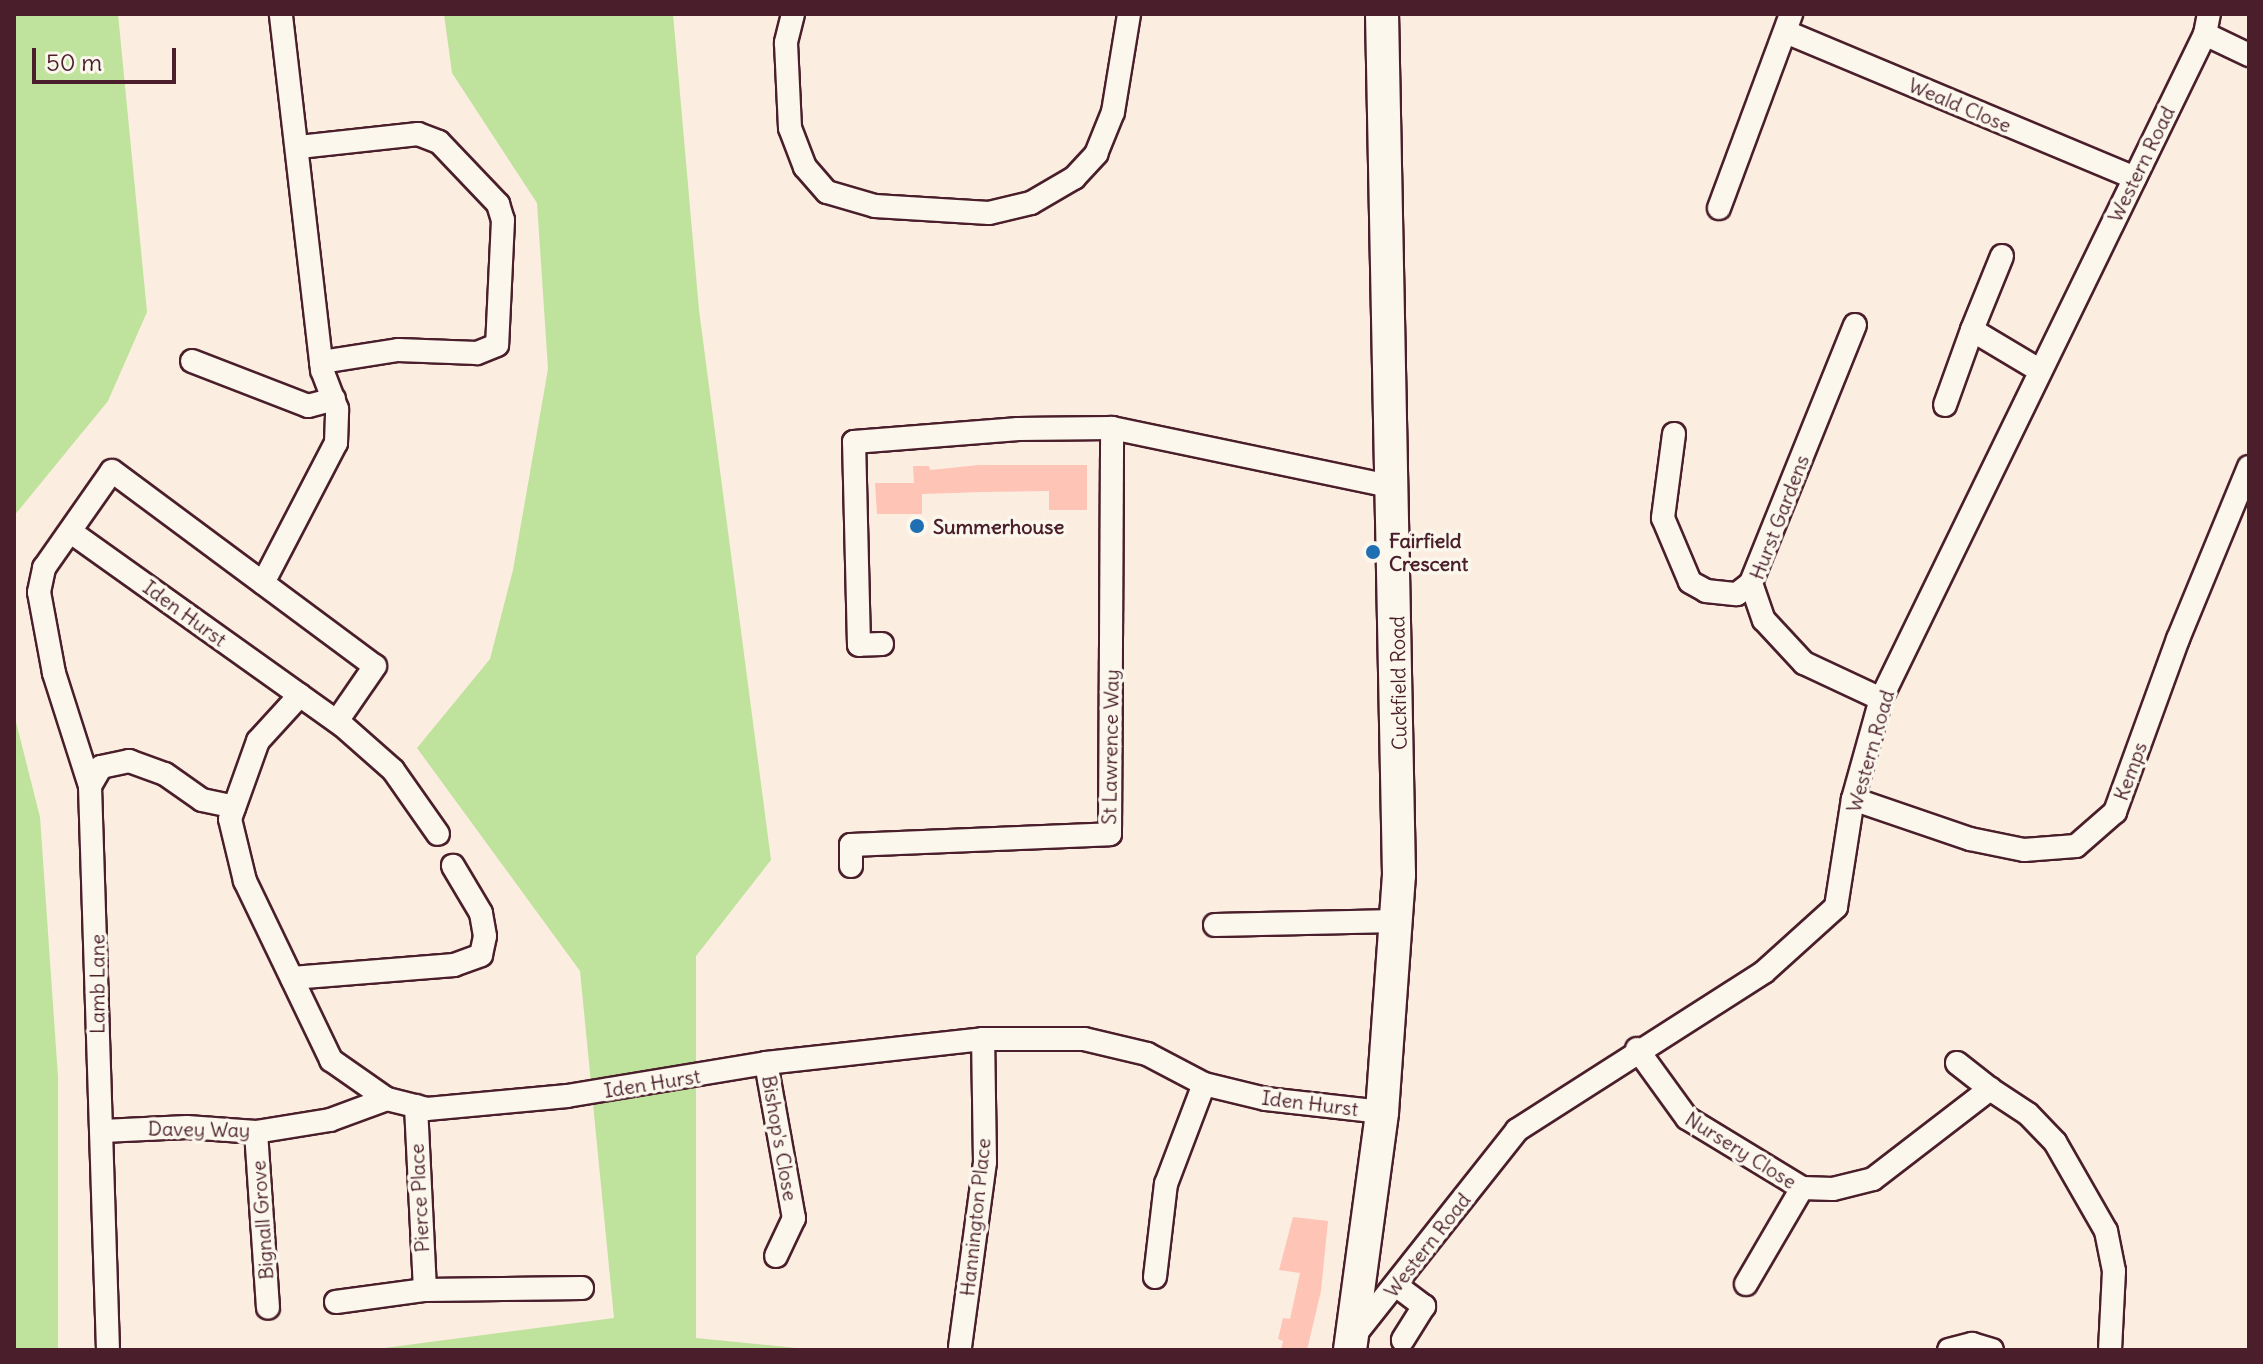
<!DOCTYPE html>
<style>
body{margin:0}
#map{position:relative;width:2263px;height:1364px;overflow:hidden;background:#fcede1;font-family:Delius,sans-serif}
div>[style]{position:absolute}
.green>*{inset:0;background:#bfe29c}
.building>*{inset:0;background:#fec4b6}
.roads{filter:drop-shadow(2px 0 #4a1f2b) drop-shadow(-2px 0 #4a1f2b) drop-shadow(0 2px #4a1f2b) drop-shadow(0 -2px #4a1f2b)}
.street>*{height:22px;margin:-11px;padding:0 11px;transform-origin:11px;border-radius:11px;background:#fbf7ec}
.secondary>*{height:32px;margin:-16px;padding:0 16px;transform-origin:16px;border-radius:16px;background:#fbf7ec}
.dots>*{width:22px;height:22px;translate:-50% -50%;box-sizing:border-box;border:4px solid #fbf7ec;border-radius:50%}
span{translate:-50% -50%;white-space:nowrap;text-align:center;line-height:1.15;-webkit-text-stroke:7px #fbf7ec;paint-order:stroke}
.street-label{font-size:20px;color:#4a1f2b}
.poi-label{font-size:20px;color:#4a1f2b;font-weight:700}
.left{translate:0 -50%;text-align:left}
.frame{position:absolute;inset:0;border:16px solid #4a1f2b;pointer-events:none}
.scale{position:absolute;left:32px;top:48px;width:144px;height:36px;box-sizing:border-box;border:4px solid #4a1f2b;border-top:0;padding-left:10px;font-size:24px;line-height:28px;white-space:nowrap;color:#4a1f2b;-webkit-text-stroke:6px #fbf7ec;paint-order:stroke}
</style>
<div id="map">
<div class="green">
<i style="clip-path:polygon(14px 14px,118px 14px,147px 312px,108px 401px,14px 516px)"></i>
<i style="clip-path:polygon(444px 14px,673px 14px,699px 310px,771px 860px,696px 956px,696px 1338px,816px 1350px,369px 1350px,614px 1318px,580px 971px,417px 748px,490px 659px,513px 570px,548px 369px,537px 203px,452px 73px)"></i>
<i style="clip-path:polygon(14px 714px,40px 817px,58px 1077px,58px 1350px,14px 1350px)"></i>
</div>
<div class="building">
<i style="clip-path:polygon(979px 465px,1087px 465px,1087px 510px,1049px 510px,1049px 491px,983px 492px,922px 494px,922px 514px,877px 514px,875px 483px,914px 483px,913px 466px,929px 466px,930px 470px)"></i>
<i style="clip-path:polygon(1293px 1217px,1328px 1221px,1321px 1291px,1307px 1350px,1281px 1350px,1283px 1341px,1278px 1339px,1283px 1318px,1290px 1319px,1300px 1273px,1279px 1270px)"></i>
</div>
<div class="roads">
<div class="street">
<i style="left:793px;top:14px;width:30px;rotate:104deg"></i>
<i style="left:786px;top:43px;width:85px;rotate:87.3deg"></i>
<i style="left:790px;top:128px;width:42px;rotate:69deg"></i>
<i style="left:805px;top:167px;width:33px;rotate:49deg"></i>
<i style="left:827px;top:192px;width:50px;rotate:16.3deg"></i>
<i style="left:875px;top:206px;width:114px;rotate:3.5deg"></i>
<i style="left:989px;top:213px;width:43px;rotate:-13.4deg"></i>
<i style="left:1031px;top:203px;width:50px;rotate:-30.2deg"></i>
<i style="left:1074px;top:178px;width:33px;rotate:-47deg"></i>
<i style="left:1096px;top:154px;width:45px;rotate:-68deg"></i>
<i style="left:1113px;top:112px;width:99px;rotate:-80.7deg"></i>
<i style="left:1786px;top:32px;width:378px;rotate:22.7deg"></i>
<i style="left:2205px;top:34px;width:49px;rotate:25.5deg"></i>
<i style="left:299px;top:147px;width:120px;rotate:-6.2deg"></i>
<i style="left:418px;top:134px;width:22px;rotate:21deg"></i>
<i style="left:439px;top:142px;width:86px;rotate:46.4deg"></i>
<i style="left:498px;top:204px;width:17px;rotate:73deg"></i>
<i style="left:503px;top:220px;width:125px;rotate:92.7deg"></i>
<i style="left:497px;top:345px;width:22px;rotate:158deg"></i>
<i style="left:477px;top:353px;width:79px;rotate:-177.8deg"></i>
<i style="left:398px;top:350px;width:78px;rotate:171.1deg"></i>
<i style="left:1719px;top:208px;width:207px;rotate:-69.6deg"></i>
<i style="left:2002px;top:256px;width:80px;rotate:112.1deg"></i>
<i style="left:1972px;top:330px;width:78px;rotate:30.8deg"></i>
<i style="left:1855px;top:325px;width:278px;rotate:112deg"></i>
<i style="left:1751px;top:583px;width:39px;rotate:71deg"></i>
<i style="left:1764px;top:620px;width:59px;rotate:47.1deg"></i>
<i style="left:1804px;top:663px;width:85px;rotate:25.1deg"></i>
<i style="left:192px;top:361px;width:124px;rotate:21.2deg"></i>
<i style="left:308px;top:406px;width:27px;rotate:-15deg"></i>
<i style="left:1945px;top:405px;width:80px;rotate:-70.2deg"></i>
<i style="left:1674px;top:434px;width:85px;rotate:97.5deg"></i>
<i style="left:1663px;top:518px;width:69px;rotate:67.1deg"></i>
<i style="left:1690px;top:582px;width:18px;rotate:29deg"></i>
<i style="left:1706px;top:591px;width:31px;rotate:6deg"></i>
<i style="left:1737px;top:594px;width:18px;rotate:-38deg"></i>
<i style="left:71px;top:532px;width:333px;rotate:35.5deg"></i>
<i style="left:342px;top:725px;width:68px;rotate:41.4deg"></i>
<i style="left:393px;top:770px;width:78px;rotate:54.9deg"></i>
<i style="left:263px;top:583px;width:158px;rotate:-62.5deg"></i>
<i style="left:336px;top:443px;width:34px;rotate:-88deg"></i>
<i style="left:337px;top:409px;width:42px;rotate:-111deg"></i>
<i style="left:322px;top:370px;width:358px;rotate:-96.6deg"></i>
<i style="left:882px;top:644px;width:23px;rotate:178deg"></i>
<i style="left:859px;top:645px;width:203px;rotate:-91.4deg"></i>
<i style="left:854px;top:442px;width:165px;rotate:-4.5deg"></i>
<i style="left:1018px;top:429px;width:94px;rotate:-0.6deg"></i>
<i style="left:1112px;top:428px;width:288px;rotate:11.8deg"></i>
<i style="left:300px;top:695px;width:62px;rotate:132.4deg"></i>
<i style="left:258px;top:741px;width:83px;rotate:109.7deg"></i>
<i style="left:230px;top:819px;width:64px;rotate:76.4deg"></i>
<i style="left:245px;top:881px;width:199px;rotate:64.3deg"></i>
<i style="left:331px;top:1060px;width:68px;rotate:34.9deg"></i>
<i style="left:387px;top:1099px;width:41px;rotate:14deg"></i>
<i style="left:427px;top:1109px;width:141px;rotate:-5.3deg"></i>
<i style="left:567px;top:1096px;width:202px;rotate:-9.4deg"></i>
<i style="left:766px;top:1063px;width:218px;rotate:-6.3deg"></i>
<i style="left:983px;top:1039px;width:101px"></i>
<i style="left:1084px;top:1039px;width:65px;rotate:13.4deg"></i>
<i style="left:1147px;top:1054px;width:64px;rotate:27.8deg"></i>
<i style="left:1204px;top:1084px;width:64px;rotate:13.6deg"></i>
<i style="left:1266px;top:1099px;width:117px;rotate:6.4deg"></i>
<i style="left:90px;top:786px;width:119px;rotate:-107.7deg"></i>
<i style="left:54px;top:673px;width:82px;rotate:-100.5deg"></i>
<i style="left:39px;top:592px;width:25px;rotate:-78deg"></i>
<i style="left:44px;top:568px;width:118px;rotate:-55deg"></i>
<i style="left:112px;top:471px;width:327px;rotate:36.6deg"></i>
<i style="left:375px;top:666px;width:67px;rotate:124.6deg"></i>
<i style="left:1853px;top:799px;width:124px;rotate:18.9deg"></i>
<i style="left:1970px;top:839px;width:55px;rotate:11.5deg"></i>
<i style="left:2024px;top:850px;width:52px;rotate:-4.4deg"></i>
<i style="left:2076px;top:846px;width:52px;rotate:-41.1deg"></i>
<i style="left:2115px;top:812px;width:184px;rotate:-70deg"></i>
<i style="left:2178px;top:639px;width:186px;rotate:-67.6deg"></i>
<i style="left:851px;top:866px;width:21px;rotate:-90deg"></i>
<i style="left:851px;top:845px;width:259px;rotate:-2.4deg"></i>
<i style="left:1110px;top:834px;width:406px;rotate:-89.7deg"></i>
<i style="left:1215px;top:925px;width:181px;rotate:-1.3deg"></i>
<i style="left:292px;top:978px;width:163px;rotate:-4.6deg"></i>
<i style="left:454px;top:965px;width:29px;rotate:-20deg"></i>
<i style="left:481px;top:955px;width:19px;rotate:-78deg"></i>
<i style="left:485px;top:936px;width:23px;rotate:-100deg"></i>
<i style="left:481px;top:913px;width:55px;rotate:-120.8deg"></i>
<i style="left:1637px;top:1049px;width:85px;rotate:54.1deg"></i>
<i style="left:1687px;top:1118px;width:135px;rotate:31.3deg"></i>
<i style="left:1802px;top:1188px;width:31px;rotate:2deg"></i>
<i style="left:1833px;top:1189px;width:41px;rotate:-14deg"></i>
<i style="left:1873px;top:1179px;width:148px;rotate:-37.6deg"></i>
<i style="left:1990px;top:1089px;width:45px;rotate:33.3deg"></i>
<i style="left:2028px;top:1114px;width:39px;rotate:46deg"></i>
<i style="left:2055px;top:1142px;width:103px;rotate:60.2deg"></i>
<i style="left:2106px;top:1231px;width:41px;rotate:78.7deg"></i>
<i style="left:2114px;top:1271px;width:79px;rotate:92.9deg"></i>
<i style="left:766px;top:1063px;width:158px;rotate:79.8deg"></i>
<i style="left:794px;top:1218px;width:42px;rotate:115.3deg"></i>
<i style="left:1957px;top:1063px;width:42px;rotate:38.2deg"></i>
<i style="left:416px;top:1106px;width:184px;rotate:87.2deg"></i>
<i style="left:103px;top:1131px;width:84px;rotate:-2.7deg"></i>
<i style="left:187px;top:1127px;width:69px;rotate:4.1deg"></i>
<i style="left:256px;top:1132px;width:75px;rotate:-9.2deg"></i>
<i style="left:330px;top:1120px;width:61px;rotate:-20.2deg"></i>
<i style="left:256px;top:1132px;width:176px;rotate:86.1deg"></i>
<i style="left:1155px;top:1277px;width:94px;rotate:-83.3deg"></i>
<i style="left:1166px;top:1184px;width:107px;rotate:-69.2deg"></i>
<i style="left:1746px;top:1284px;width:111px;rotate:-59.7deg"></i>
<i style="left:1397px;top:1286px;width:34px;rotate:37deg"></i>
<i style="left:1424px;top:1306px;width:40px;rotate:122deg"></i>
<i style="left:336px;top:1302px;width:90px;rotate:-7.7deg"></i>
<i style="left:425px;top:1290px;width:157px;rotate:-0.7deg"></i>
<i style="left:1354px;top:1336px;width:263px;rotate:-51.6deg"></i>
<i style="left:1517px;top:1130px;width:293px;rotate:-32.6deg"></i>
<i style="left:1764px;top:972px;width:97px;rotate:-42.1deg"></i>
<i style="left:1836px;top:907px;width:109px;rotate:-81.1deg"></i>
<i style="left:1853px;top:799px;width:104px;rotate:-74.4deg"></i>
<i style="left:1881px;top:699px;width:740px;rotate:-64.02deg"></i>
<i style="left:2205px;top:34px;width:20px;rotate:-79deg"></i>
<i style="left:960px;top:1347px;width:187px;rotate:-82.3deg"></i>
<i style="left:985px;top:1162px;width:123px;rotate:-90.9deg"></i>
<i style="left:108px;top:1350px;width:564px;rotate:-91.83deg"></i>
<i style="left:90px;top:786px;width:22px;rotate:-60deg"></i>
<i style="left:101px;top:767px;width:29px;rotate:-12deg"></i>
<i style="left:129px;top:761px;width:38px;rotate:20deg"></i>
<i style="left:165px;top:774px;width:45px;rotate:35.1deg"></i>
<i style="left:202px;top:800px;width:33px;rotate:12deg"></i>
<i style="left:1949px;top:1350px;width:24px;rotate:-15deg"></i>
<i style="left:1972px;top:1344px;width:21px;rotate:17deg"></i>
</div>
<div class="secondary">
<i style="left:1350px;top:1350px;width:240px;rotate:-82.3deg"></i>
<i style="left:1382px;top:1112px;width:238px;rotate:-85.9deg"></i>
<i style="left:1399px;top:875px;width:861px;rotate:-91.13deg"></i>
</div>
</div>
<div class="dots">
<i style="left:917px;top:526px;background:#1f6fb2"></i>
<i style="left:1373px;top:552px;background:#1f6fb2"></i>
</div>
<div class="street-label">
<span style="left:1960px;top:105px;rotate:23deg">Weald Close</span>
<span style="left:2141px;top:164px;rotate:-64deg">Western Road</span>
<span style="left:1779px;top:517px;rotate:-69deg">Hurst Gardens</span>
<span style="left:185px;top:613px;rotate:36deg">Iden Hurst</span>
<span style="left:1398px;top:683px;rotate:-91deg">Cuckfield Road</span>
<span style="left:1110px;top:747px;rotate:-89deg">St Lawrence Way</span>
<span style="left:1870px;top:751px;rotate:-74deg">Western Road</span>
<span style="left:2130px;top:771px;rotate:-70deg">Kemps</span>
<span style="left:97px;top:984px;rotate:-90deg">Lamb Lane</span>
<span style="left:652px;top:1083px;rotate:-9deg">Iden Hurst</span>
<span style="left:1310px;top:1103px;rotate:7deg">Iden Hurst</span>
<span style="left:199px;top:1129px;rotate:1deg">Davey Way</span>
<span style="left:780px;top:1138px;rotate:80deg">Bishop's Close</span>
<span style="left:1741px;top:1150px;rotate:32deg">Nursery Close</span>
<span style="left:419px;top:1198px;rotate:-93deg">Pierce Place</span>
<span style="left:975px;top:1217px;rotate:-84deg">Hannington Place</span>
<span style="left:262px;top:1220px;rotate:-94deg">Bignall Grove</span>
<span style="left:1427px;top:1245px;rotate:-52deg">Western Road</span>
</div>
<div class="poi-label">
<span class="left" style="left:933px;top:526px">Summerhouse</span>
<span class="left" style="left:1389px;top:552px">Fairfield<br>Crescent</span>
</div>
<div class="frame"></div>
<div class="scale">50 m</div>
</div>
